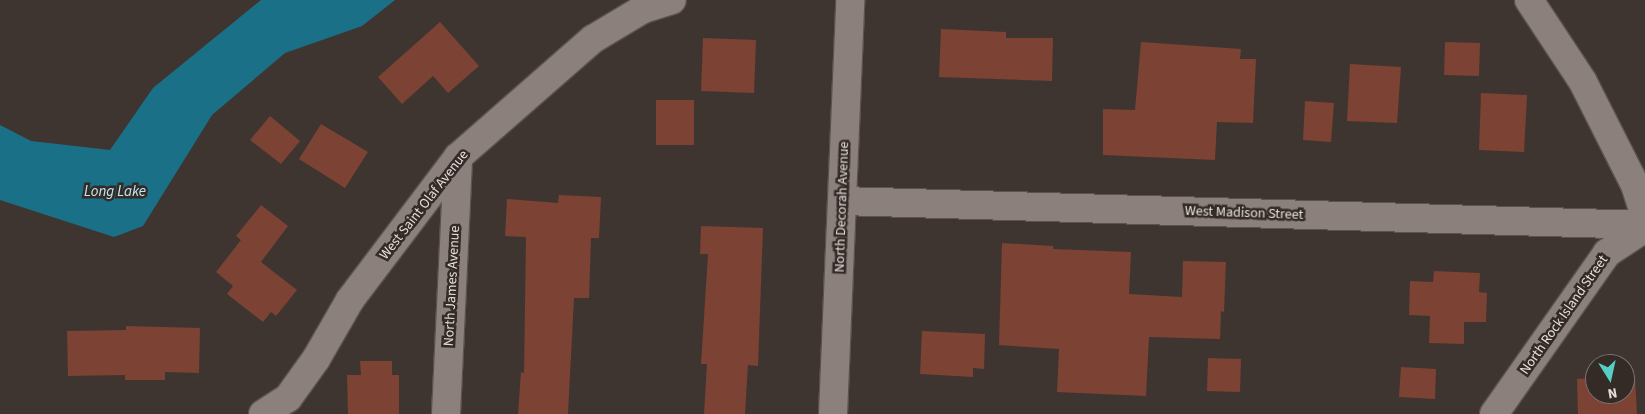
<!DOCTYPE html>
<style>
body{margin:0}
#map{position:relative;width:1645px;height:414px;overflow:hidden;background:#3e3531;font-family:"Source Sans 3",sans-serif}
div>[style]{position:absolute}
.water>*{inset:0;background:#1a7187}
.building>*{inset:0;background:#7c4233}
.roads{filter:drop-shadow(1px 0 #5b5350) drop-shadow(-1px 0 #5b5350) drop-shadow(0 1px #5b5350) drop-shadow(0 -1px #5b5350)}
.minor>*{height:28px;margin:-14px;padding:0 14px;transform-origin:14px;border-radius:14px;background:#8b807c}
span{translate:-50% -50%;white-space:nowrap;text-align:center;line-height:1.15;-webkit-text-stroke:5px #342b27;paint-order:stroke}
.street-label{font-size:14px;color:#e5dfdd}
.water-label{font-size:15px;color:#c1eaf6;font-style:italic}
.north{position:absolute;left:1585px;top:354px;width:50px;height:50px;box-sizing:border-box;background:#342b27;border:1px solid #7b7370;border-radius:50%;rotate:170deg;font-size:14px;font-weight:700;line-height:20px;text-align:center;color:#e5dfdd}
.north::after{content:'';display:block;margin:auto;width:18px;height:22px;background:#55cec6;clip-path:polygon(50% 0,100% 100%,50% 72%,0 100%)}
</style>
<div id="map">
<div class="water">
<i style="clip-path:polygon(261px 0,395px 0,362px 26px,285px 53px,212px 115px,143px 226px,114px 237px,0 200px,0 125px,31px 141px,110px 150px,153px 88px)"></i>
</div>
<div class="building">
<i style="clip-path:polygon(440px 22px,479px 66px,448px 93px,433px 76px,402px 104px,378px 77px)"></i>
<i style="clip-path:polygon(941px 29px,1006px 32px,1006px 38px,1053px 38px,1052px 81px,939px 77px)"></i>
<i style="clip-path:polygon(703px 38px,756px 40px,754px 93px,701px 91px)"></i>
<i style="clip-path:polygon(1141px 42px,1241px 49px,1240px 59px,1256px 59px,1253px 123px,1217px 122px,1215px 160px,1103px 155px,1103px 109px,1135px 110px)"></i>
<i style="clip-path:polygon(1445px 42px,1480px 43px,1479px 76px,1444px 75px)"></i>
<i style="clip-path:polygon(1350px 64px,1401px 67px,1397px 123px,1347px 121px)"></i>
<i style="clip-path:polygon(1481px 93px,1527px 95px,1524px 152px,1479px 150px)"></i>
<i style="clip-path:polygon(656px 100px,694px 100px,694px 145px,656px 145px)"></i>
<i style="clip-path:polygon(1305px 101px,1334px 103px,1331px 142px,1303px 140px)"></i>
<i style="clip-path:polygon(270px 116px,300px 141px,281px 164px,250px 140px)"></i>
<i style="clip-path:polygon(321px 124px,368px 152px,345px 188px,299px 159px)"></i>
<i style="clip-path:polygon(559px 195px,601px 197px,599px 238px,591px 238px,589px 298px,574px 298px,568px 414px,518px 414px,521px 372px,524px 373px,526px 237px,505px 236px,507px 199px,558px 203px)"></i>
<i style="clip-path:polygon(261px 205px,288px 226px,261px 262px,297px 290px,276px 316px,271px 312px,263px 322px,227px 294px,233px 286px,216px 272px,241px 240px,236px 236px)"></i>
<i style="clip-path:polygon(701px 226px,763px 228px,758px 366px,748px 365px,745px 414px,704px 414px,707px 364px,701px 364px,708px 254px,700px 254px)"></i>
<i style="clip-path:polygon(1002px 243px,1053px 246px,1053px 249px,1131px 252px,1129px 294px,1182px 297px,1183px 261px,1226px 262px,1224px 312px,1221px 311px,1220px 339px,1149px 337px,1146px 396px,1057px 392px,1059px 349px,999px 345px)"></i>
<i style="clip-path:polygon(1434px 271px,1480px 273px,1479px 292px,1487px 293px,1486px 322px,1464px 322px,1464px 344px,1429px 343px,1430px 316px,1409px 315px,1410px 281px,1433px 282px)"></i>
<i style="clip-path:polygon(126px 326px,200px 328px,199px 373px,165px 372px,165px 380px,125px 380px,125px 375px,68px 376px,67px 331px,126px 330px)"></i>
<i style="clip-path:polygon(922px 331px,985px 334px,984px 369px,973px 368px,973px 377px,920px 374px)"></i>
<i style="clip-path:polygon(1208px 358px,1241px 359px,1240px 392px,1207px 391px)"></i>
<i style="clip-path:polygon(360px 361px,392px 361px,392px 375px,399px 375px,399px 414px,348px 414px,347px 375px,361px 375px)"></i>
<i style="clip-path:polygon(1401px 367px,1436px 369px,1435px 399px,1399px 397px)"></i>
<i style="clip-path:polygon(1625px 376px,1635px 376px,1637px 414px,1578px 414px,1577px 379px,1595px 378px,1595px 394px,1625px 394px)"></i>
</div>
<div class="roads">
<div class="minor">
<i style="left:1529px;top:0;width:98px;rotate:56.6deg"></i>
<i style="left:1583px;top:82px;width:115px;rotate:63.2deg"></i>
<i style="left:1635px;top:185px;width:32px;rotate:72deg"></i>
<i style="left:842px;top:201px;width:803px;rotate:1.71deg"></i>
<i style="left:263px;top:414px;width:30px;rotate:-33deg"></i>
<i style="left:288px;top:398px;width:48px;rotate:-54.3deg"></i>
<i style="left:316px;top:359px;width:68px;rotate:-60deg"></i>
<i style="left:350px;top:300px;width:179px;rotate:-52.9deg"></i>
<i style="left:458px;top:157px;width:179px;rotate:-41.2deg"></i>
<i style="left:593px;top:39px;width:58px;rotate:-31deg"></i>
<i style="left:643px;top:9px;width:30px;rotate:-17deg"></i>
<i style="left:446px;top:414px;width:257px;rotate:-87.3deg"></i>
<i style="left:833px;top:414px;width:414px;rotate:-87.6deg"></i>
<i style="left:1494px;top:414px;width:197px;rotate:-54.9deg"></i>
<i style="left:1607px;top:253px;width:45px;rotate:-33.3deg"></i>
</div>
</div>
<div class="street-label">
<span style="left:424px;top:205px;rotate:-52deg">West Saint Olaf Avenue</span>
<span style="left:842px;top:207px;rotate:-88deg">North Decorah Avenue</span>
<span style="left:1244px;top:213px;rotate:2deg">West Madison Street</span>
<span style="left:452px;top:286px;rotate:-87deg">North James Avenue</span>
<span style="left:1564px;top:315px;rotate:-55deg">North Rock Island Street</span>
</div>
<div class="water-label">
<span style="left:115px;top:192px">Long Lake</span>
</div>
<div class="north">N</div>
</div>
